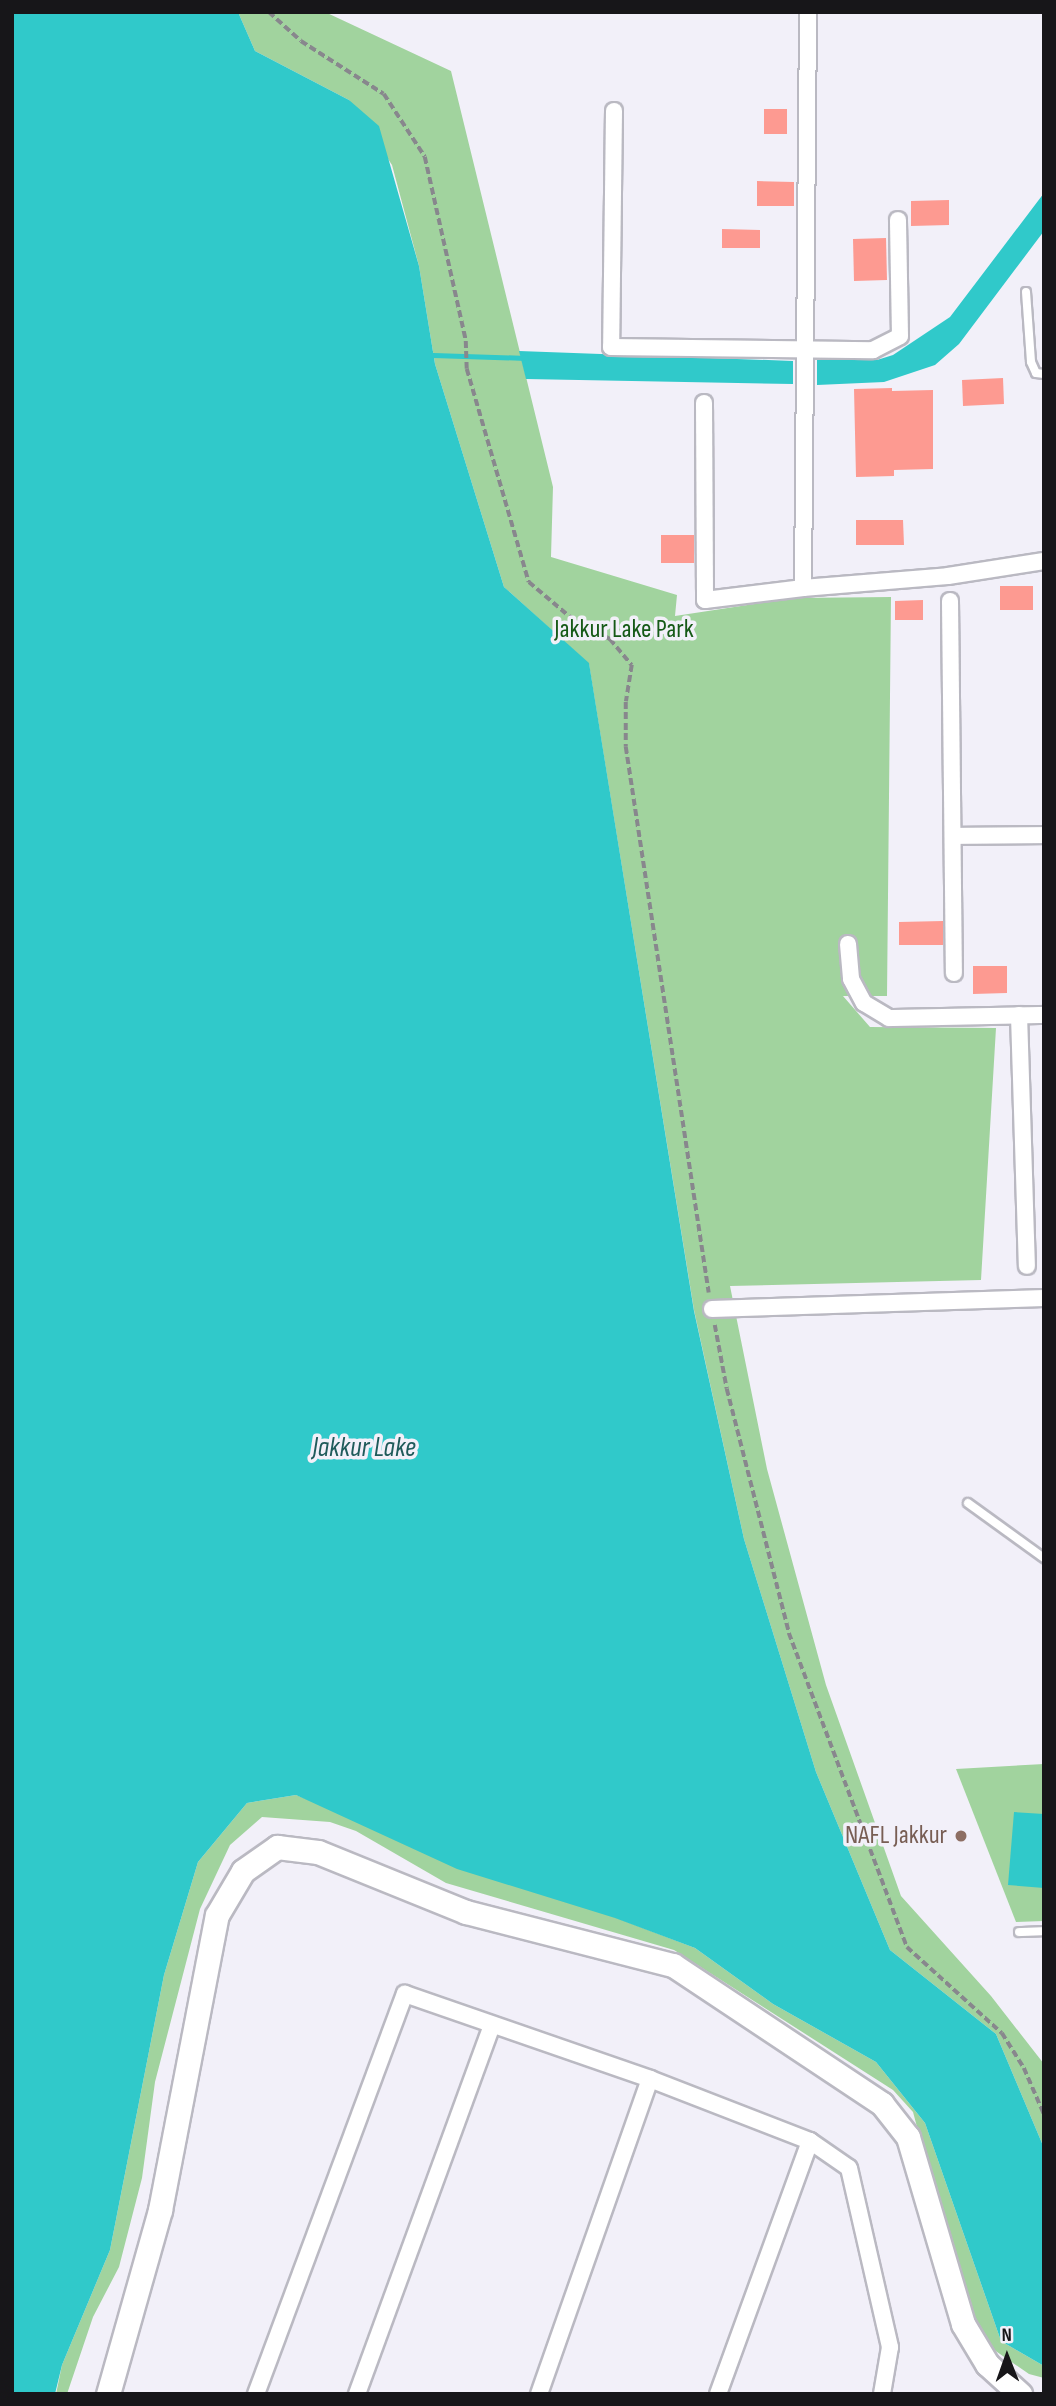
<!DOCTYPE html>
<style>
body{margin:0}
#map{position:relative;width:1056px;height:2406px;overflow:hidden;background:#f2f0f9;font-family:"Sofia Sans Condensed",sans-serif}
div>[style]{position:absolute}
.green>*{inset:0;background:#a1d39e}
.water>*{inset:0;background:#30c9ca}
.stream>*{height:5px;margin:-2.5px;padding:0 2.5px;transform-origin:2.5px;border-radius:2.5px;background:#30c9ca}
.building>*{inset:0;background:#fd9a91}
.path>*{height:3.5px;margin-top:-1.75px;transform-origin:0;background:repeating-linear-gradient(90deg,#88878d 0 7px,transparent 0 10.5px)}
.roads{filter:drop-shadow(2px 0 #bab9c2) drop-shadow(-2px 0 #bab9c2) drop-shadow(0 2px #bab9c2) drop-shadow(0 -2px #bab9c2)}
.lane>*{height:8px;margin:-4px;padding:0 4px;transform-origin:4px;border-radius:4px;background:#fff}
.street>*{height:16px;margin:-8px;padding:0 8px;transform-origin:8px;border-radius:8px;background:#fff}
.secondary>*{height:23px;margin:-11.5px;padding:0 11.5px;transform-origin:11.5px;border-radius:11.5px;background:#fff}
.dots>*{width:19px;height:19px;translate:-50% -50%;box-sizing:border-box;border:4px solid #f2f0f9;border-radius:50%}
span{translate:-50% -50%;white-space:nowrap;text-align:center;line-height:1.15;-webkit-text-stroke:7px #f2f0f9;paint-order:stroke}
.park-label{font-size:26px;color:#165a17}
.education-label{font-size:26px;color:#785e54}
.right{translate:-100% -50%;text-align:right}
.water-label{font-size:28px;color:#1f5b5b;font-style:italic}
.frame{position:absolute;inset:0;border:14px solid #171619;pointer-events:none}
.north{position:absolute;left:972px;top:2322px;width:70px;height:70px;-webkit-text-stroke:5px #f2f0f9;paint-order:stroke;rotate:359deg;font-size:19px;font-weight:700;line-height:28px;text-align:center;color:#171619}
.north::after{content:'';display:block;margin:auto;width:24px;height:32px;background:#171619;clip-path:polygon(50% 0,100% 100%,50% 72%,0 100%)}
</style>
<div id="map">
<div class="green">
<i style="clip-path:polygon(238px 12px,325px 12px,451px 71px,553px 487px,551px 557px,677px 595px,675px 616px,794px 598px,891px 597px,887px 996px,843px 996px,870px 1027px,996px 1028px,981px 1280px,730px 1286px,767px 1469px,826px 1685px,901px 1896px,991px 1996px,1044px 2064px,1044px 2148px,996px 2034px,890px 1950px,816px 1772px,744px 1539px,694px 1310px,589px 664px,504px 587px,435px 364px,419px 266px,392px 165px,349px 100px,255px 51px)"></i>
<i style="clip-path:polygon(1044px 1764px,1044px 1921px,1016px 1922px,956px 1769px)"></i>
<i style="clip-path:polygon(296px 1795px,695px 1948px,773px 2004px,876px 2062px,925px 2123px,1001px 2341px,1044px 2366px,1044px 2378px,1029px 2374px,987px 2345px,972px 2316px,953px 2261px,913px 2112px,893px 2090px,674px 1950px,446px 1883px,356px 1831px,330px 1822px,262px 1817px,230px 1845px,200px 1909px,155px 2082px,142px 2178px,119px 2267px,93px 2317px,67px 2394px,56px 2394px,62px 2365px,110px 2250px,164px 1975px,198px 1862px,247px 1803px)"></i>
</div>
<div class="water">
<i style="clip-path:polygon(12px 12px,238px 12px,255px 51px,349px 100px,379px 126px,419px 266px,435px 364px,504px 587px,589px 663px,694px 1311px,744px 1539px,816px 1772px,890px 1950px,996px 2034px,1044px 2148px,1044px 2366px,1001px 2341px,925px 2123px,876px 2062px,773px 2004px,695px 1948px,615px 1918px,457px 1869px,296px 1795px,247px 1803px,198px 1862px,164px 1975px,110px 2250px,62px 2365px,55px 2394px,12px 2394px)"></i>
<i style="clip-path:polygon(1044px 193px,1044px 231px,959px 344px,935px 365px,884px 382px,817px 385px,817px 360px,877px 360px,893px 355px,950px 317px)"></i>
<i style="clip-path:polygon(519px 351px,793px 361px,793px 384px,526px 379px)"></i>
<i style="clip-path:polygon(1014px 1812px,1044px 1814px,1044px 1888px,1008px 1885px)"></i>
</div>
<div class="stream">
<i style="left:433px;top:355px;width:93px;rotate:1.8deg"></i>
</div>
<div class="building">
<i style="clip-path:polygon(764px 109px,787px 109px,787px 134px,764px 134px)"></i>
<i style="clip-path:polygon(757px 181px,794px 182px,794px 206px,757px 206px)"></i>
<i style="clip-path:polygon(949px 200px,949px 225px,911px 226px,911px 201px)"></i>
<i style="clip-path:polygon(722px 229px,760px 230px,760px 248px,722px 248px)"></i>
<i style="clip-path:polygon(886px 238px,887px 280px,854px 281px,853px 239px)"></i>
<i style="clip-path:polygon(1003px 378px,1004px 404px,963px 406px,962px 380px)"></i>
<i style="clip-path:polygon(892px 388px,892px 391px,933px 390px,933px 469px,894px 470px,894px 476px,856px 477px,854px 389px)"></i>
<i style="clip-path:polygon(856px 520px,903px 520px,904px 545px,856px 545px)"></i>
<i style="clip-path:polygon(661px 535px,694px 535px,694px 563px,661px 563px)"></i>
<i style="clip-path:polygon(1000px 586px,1033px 586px,1033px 610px,1000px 610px)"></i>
<i style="clip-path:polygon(923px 600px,923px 620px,895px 620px,895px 601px)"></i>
<i style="clip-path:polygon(943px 921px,943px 945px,899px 945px,899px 922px)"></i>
<i style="clip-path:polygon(973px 966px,1007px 966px,1007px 993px,973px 994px)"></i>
</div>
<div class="path">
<i style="left:269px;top:12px;width:43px;rotate:42.2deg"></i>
<i style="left:301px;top:41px;width:98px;rotate:32.6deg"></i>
<i style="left:384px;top:94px;width:75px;rotate:56.9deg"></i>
<i style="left:425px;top:157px;width:189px;rotate:77.4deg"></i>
<i style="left:466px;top:341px;width:28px;rotate:88deg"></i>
<i style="left:467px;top:369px;width:222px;rotate:73.8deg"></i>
<i style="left:529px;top:582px;width:52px;rotate:40.4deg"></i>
<i style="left:569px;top:616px;width:47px;rotate:29.3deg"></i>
<i style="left:610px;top:639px;width:34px;rotate:50deg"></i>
<i style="left:632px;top:665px;width:37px;rotate:99deg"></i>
<i style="left:626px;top:702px;width:45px;rotate:90deg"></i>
<i style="left:626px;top:747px;width:552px;rotate:81.36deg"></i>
<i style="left:715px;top:1325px;width:65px;rotate:79.4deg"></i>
<i style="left:727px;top:1389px;width:252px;rotate:75.7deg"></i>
<i style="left:789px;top:1633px;width:335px;rotate:69.4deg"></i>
<i style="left:907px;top:1947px;width:128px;rotate:42.2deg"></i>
<i style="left:1002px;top:2033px;width:41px;rotate:57.8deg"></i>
<i style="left:1024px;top:2068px;width:50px;rotate:66.5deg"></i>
</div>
<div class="roads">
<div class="lane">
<i style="left:1026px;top:292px;width:70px;rotate:85.9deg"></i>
<i style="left:1031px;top:362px;width:12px;rotate:66deg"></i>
<i style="left:1036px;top:373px;width:8px;rotate:7deg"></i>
<i style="left:968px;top:1503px;width:94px;rotate:35.9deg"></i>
<i style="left:1019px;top:1932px;width:25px;rotate:-2deg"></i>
</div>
<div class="street">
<i style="left:614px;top:111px;width:236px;rotate:90.7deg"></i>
<i style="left:611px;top:347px;width:262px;rotate:0.7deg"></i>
<i style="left:873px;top:350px;width:30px;rotate:-27deg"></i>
<i style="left:900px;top:336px;width:116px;rotate:-91deg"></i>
<i style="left:704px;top:403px;width:197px;rotate:89.7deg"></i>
<i style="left:705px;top:600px;width:99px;rotate:-7deg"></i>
<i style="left:803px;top:588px;width:145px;rotate:-4.7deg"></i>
<i style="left:948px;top:576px;width:97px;rotate:-8.9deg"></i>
<i style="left:803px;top:588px;width:576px;rotate:-89.5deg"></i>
<i style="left:950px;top:601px;width:372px;rotate:89.4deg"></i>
<i style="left:953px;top:836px;width:91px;rotate:-0.6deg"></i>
<i style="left:848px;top:944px;width:35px;rotate:85deg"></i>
<i style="left:851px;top:979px;width:27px;rotate:62deg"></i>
<i style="left:864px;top:1003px;width:29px;rotate:31deg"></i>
<i style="left:889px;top:1018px;width:155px;rotate:-1.1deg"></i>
<i style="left:1019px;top:1015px;width:251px;rotate:88.2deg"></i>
<i style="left:712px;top:1309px;width:332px;rotate:-1.9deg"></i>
<i style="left:256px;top:2394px;width:427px;rotate:-69.6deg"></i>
<i style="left:405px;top:1994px;width:259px;rotate:19.1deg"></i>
<i style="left:650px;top:2079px;width:172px;rotate:21.2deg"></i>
<i style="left:810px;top:2141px;width:47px;rotate:34.7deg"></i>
<i style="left:849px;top:2168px;width:184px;rotate:77.1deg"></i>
<i style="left:890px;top:2347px;width:48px;rotate:99.7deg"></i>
<i style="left:357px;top:2394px;width:393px;rotate:-69.9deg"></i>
<i style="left:539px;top:2394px;width:334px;rotate:-70.6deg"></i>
<i style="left:718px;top:2394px;width:269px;rotate:-70deg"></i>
</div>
<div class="secondary">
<i style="left:108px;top:2394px;width:191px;rotate:-74.2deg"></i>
<i style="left:160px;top:2210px;width:300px;rotate:-79.1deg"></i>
<i style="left:217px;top:1915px;width:51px;rotate:-59.4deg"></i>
<i style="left:243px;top:1871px;width:42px;rotate:-35.2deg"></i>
<i style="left:277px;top:1847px;width:41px;rotate:7deg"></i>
<i style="left:318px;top:1852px;width:160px;rotate:22.1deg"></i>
<i style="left:466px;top:1912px;width:214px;rotate:14.4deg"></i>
<i style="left:673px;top:1965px;width:251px;rotate:33.6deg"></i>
<i style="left:882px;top:2104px;width:42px;rotate:51.8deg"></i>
<i style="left:908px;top:2137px;width:195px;rotate:73.6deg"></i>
<i style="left:963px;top:2324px;width:47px;rotate:59deg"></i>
<i style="left:987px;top:2364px;width:45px;rotate:42.3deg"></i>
</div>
</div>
<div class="dots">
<i style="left:961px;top:1836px;background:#8d6e63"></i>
</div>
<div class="park-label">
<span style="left:624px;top:630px">Jakkur Lake Park</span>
</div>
<div class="education-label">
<span class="right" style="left:947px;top:1836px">NAFL Jakkur</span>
</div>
<div class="water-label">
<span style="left:364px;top:1448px">Jakkur Lake</span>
</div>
<div class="frame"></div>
<div class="north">N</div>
</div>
